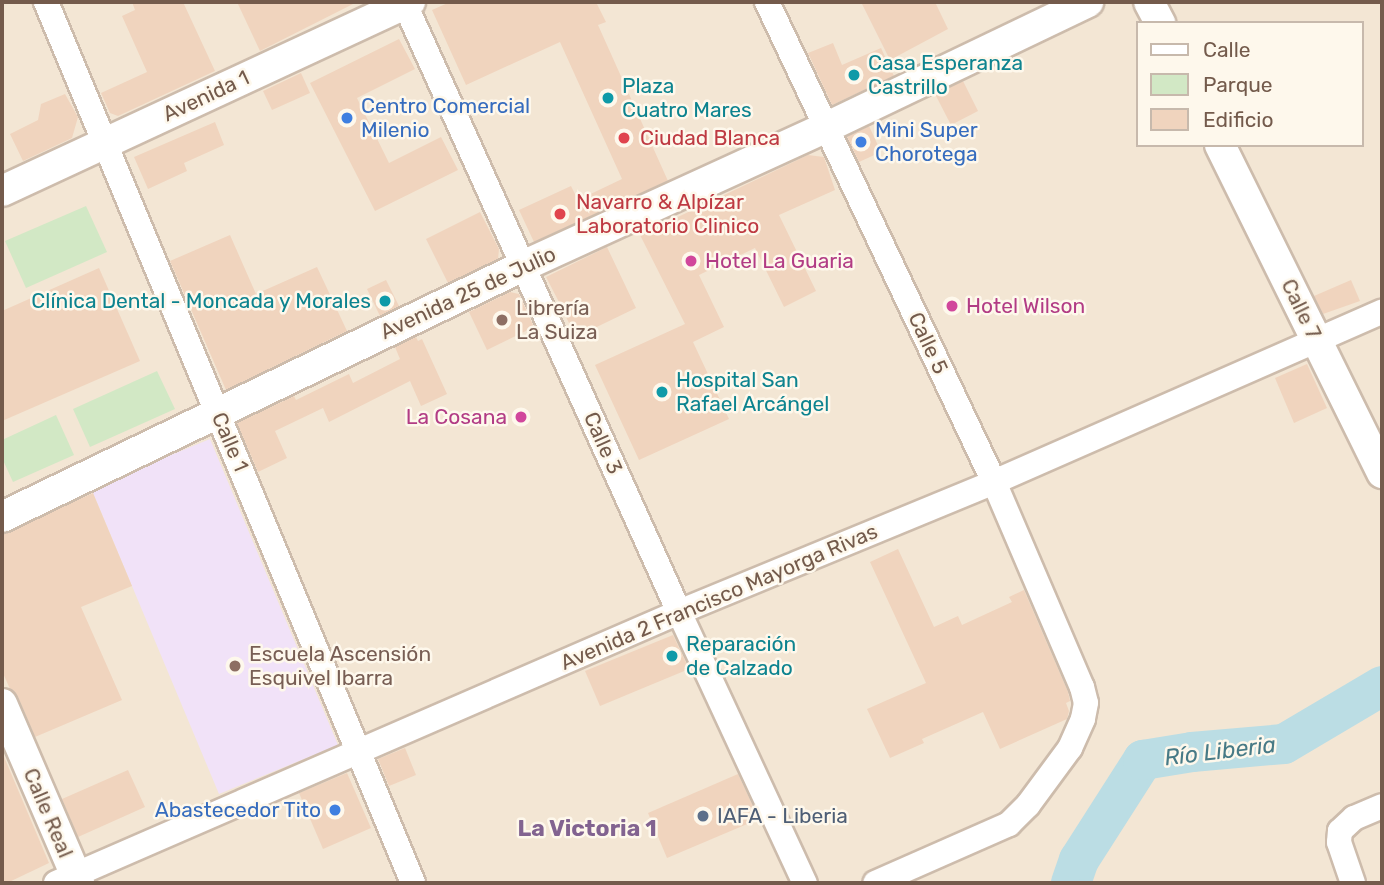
<!DOCTYPE html>
<meta charset="utf-8">
<style>
body{margin:0}
#map{position:relative;width:1384px;height:885px;overflow:hidden;background:#fbf4e6;font-family:Rubik,sans-serif}
div>[style]{position:absolute}
.residential>*{inset:0;background:#f3e6d4}
.education>*{inset:0;background:#f1e2f8}
.green>*{inset:0;background:#d2e8c5}
.river>*{height:40px;margin:-20px;padding:0 20px;transform-origin:20px;border-radius:20px;background:#bbdde4}
.building>*{inset:0;background:#f0d4be}
.roads{filter:drop-shadow(2px 0 #cdbcac) drop-shadow(-2px 0 #cdbcac) drop-shadow(0 2px #cdbcac) drop-shadow(0 -2px #cdbcac)}
.minor>*{height:24px;margin:-12px;padding:0 12px;transform-origin:12px;border-radius:12px;background:#fff}
.tertiary>*{height:30px;margin:-15px;padding:0 15px;transform-origin:15px;border-radius:15px;background:#fff}
.dots>*{width:19px;height:19px;translate:-50% -50%;box-sizing:border-box;border:4px solid #fef8ec;border-radius:50%}
span{translate:-50% -50%;white-space:nowrap;text-align:center;line-height:1.15;-webkit-text-stroke:5px #fef8ec;paint-order:stroke}
.culture-label{font-size:21px;color:#0d838f}
.left{translate:0 -50%;text-align:left}
.right{translate:-100% -50%;text-align:right}
.street-label{font-size:21px;color:#745b4c}
.shop-label{font-size:21px;color:#366cbe}
.health-label{font-size:21px;color:#be3a42}
.hotel-label{font-size:21px;color:#b23c85}
.education-label{font-size:21px;color:#785e54}
.service-label{font-size:21px;color:#4e5e75}
.water-label{font-size:23px;color:#477a86;font-style:italic}
.neighbourhood-label{font-size:23px;color:#826390;font-weight:700}
.frame{position:absolute;inset:0;border:4px solid #745b4c;pointer-events:none}
.legend{position:absolute;left:1136px;top:21px;width:228px;height:126px;box-sizing:border-box;background:#fef8ec;border:2px solid #c7b9ac;margin:0;padding:9px 12px;list-style:none;font-size:21px;color:#745b4c}
.legend li{display:flex;align-items:center;gap:14px;height:35px}
.legend b{width:35px;border:2px solid #c7b9ac}
</style>
<div id="map">
<div class="residential">
<i style="clip-path:polygon(evenodd,2px 2px,1382px 2px,1382px 883px,2px 883px,2px 2px,1137px 23px,1361px 23px,1361px 145px,1137px 145px,1137px 23px)"></i>
</div>
<div class="education">
<i style="clip-path:polygon(210px 439px,338px 745px,219px 794px,91px 488px)"></i>
</div>
<div class="green">
<i style="clip-path:polygon(86px 206px,107px 252px,26px 288px,5px 241px)"></i>
<i style="clip-path:polygon(157px 371px,175px 409px,90px 447px,73px 409px)"></i>
<i style="clip-path:polygon(56px 415px,74px 455px,13px 482px,2px 458px,2px 440px)"></i>
</div>
<div class="river">
<i style="left:1071px;top:883px;width:24px;rotate:-71deg"></i>
<i style="left:1079px;top:860px;width:119px;rotate:-57.4deg"></i>
<i style="left:1143px;top:760px;width:50px;rotate:-9.3deg"></i>
<i style="left:1192px;top:752px;width:92px;rotate:-5deg"></i>
<i style="left:1284px;top:744px;width:114px;rotate:-30.6deg"></i>
</div>
<div class="building">
<i style="clip-path:polygon(132px 2px,183px 2px,215px 71px,118px 116px,110px 113px,101px 93px,147px 72px,122px 16px,135px 10px)"></i>
<i style="clip-path:polygon(237px 2px,357px 2px,260px 51px)"></i>
<i style="clip-path:polygon(450px 2px,596px 2px,606px 22px,598px 25px,668px 181px,534px 242px,519px 210px,571px 186px,578px 200px,622px 179px,560px 42px,466px 85px,432px 10px)"></i>
<i style="clip-path:polygon(861px 2px,935px 2px,948px 29px,890px 60px)"></i>
<i style="clip-path:polygon(399px 39px,415px 69px,357px 98px,389px 163px,441px 137px,458px 170px,375px 211px,310px 83px)"></i>
<i style="clip-path:polygon(833px 43px,842px 65px,881px 48px,894px 76px,832px 105px,808px 53px)"></i>
<i style="clip-path:polygon(301px 73px,310px 93px,272px 110px,263px 91px)"></i>
<i style="clip-path:polygon(963px 81px,978px 111px,951px 125px,935px 94px)"></i>
<i style="clip-path:polygon(65px 94px,78px 117px,72px 138px,23px 161px,10px 134px,38px 120px,41px 104px)"></i>
<i style="clip-path:polygon(215px 122px,224px 145px,184px 163px,187px 171px,148px 189px,134px 157px)"></i>
<i style="clip-path:polygon(869px 126px,881px 152px,859px 162px,847px 137px)"></i>
<i style="clip-path:polygon(808px 155px,824px 157px,835px 190px,779px 215px,816px 291px,784px 307px,755px 248px,699px 275px,724px 327px,693px 342px,729px 419px,639px 460px,595px 365px,685px 324px,640px 235px)"></i>
<i style="clip-path:polygon(480px 212px,499px 249px,498px 259px,448px 283px,426px 239px)"></i>
<i style="clip-path:polygon(230px 235px,256px 294px,317px 267px,347px 331px,226px 390px,170px 261px)"></i>
<i style="clip-path:polygon(607px 247px,636px 308px,576px 337px,564px 313px,561px 314px,556px 303px,560px 304px,546px 277px)"></i>
<i style="clip-path:polygon(99px 268px,140px 361px,2px 421px,2px 311px)"></i>
<i style="clip-path:polygon(386px 280px,399px 306px,380px 316px,367px 289px)"></i>
<i style="clip-path:polygon(1351px 280px,1360px 301px,1323px 314px,1314px 296px)"></i>
<i style="clip-path:polygon(510px 292px,519px 294px,534px 327px,487px 350px,469px 312px)"></i>
<i style="clip-path:polygon(416px 337px,418px 341px,422px 339px,447px 394px,421px 406px,410px 381px,329px 422px,323px 408px,275px 431px,287px 458px,258px 472px,237px 423px,294px 396px,296px 400px,349px 374px,353px 383px,400px 359px,395px 347px)"></i>
<i style="clip-path:polygon(1307px 364px,1327px 408px,1294px 423px,1275px 378px)"></i>
<i style="clip-path:polygon(93px 493px,132px 586px,81px 607px,122px 700px,35px 737px,18px 697px,10px 689px,2px 671px,2px 534px)"></i>
<i style="clip-path:polygon(898px 549px,934px 627px,958px 616px,962px 625px,1012px 602px,1009px 597px,1024px 590px,1068px 692px,1070px 701px,1066px 703px,1069px 711px,1067px 719px,1000px 749px,983px 712px,922px 739px,924px 743px,890px 758px,867px 709px,926px 683px,870px 562px)"></i>
<i style="clip-path:polygon(673px 635px,689px 669px,600px 706px,585px 671px)"></i>
<i style="clip-path:polygon(405px 748px,416px 775px,389px 786px,378px 759px)"></i>
<i style="clip-path:polygon(2px 752px,49px 863px,7px 883px,2px 883px)"></i>
<i style="clip-path:polygon(128px 770px,145px 807px,78px 837px,62px 799px)"></i>
<i style="clip-path:polygon(347px 773px,371px 828px,323px 849px,299px 793px)"></i>
<i style="clip-path:polygon(738px 774px,759px 819px,667px 858px,648px 813px)"></i>
</div>
<div class="roads">
<div class="minor">
<i style="left:46px;top:2px;width:954px;rotate:67.38deg"></i>
<i style="left:404px;top:2px;width:669px;rotate:65.73deg"></i>
<i style="left:679px;top:612px;width:299px;rotate:65.1deg"></i>
<i style="left:767px;top:2px;width:531px;rotate:64.69deg"></i>
<i style="left:994px;top:482px;width:223px;rotate:66.8deg"></i>
<i style="left:1082px;top:687px;width:16px;rotate:76deg"></i>
<i style="left:1086px;top:703px;width:16px;rotate:101deg"></i>
<i style="left:1083px;top:719px;width:32px;rotate:114deg"></i>
<i style="left:1070px;top:748px;width:71px;rotate:126.4deg"></i>
<i style="left:1028px;top:805px;width:27px;rotate:135deg"></i>
<i style="left:1009px;top:824px;width:146px;rotate:156.2deg"></i>
<i style="left:56px;top:883px;width:679px;rotate:-23.51deg"></i>
<i style="left:679px;top:612px;width:341px;rotate:-22.4deg"></i>
<i style="left:994px;top:482px;width:424px;rotate:-23.7deg"></i>
<i style="left:1353px;top:883px;width:43px;rotate:-108.9deg"></i>
<i style="left:1339px;top:842px;width:11px;rotate:-85deg"></i>
<i style="left:1340px;top:831px;width:19px;rotate:-43deg"></i>
<i style="left:1354px;top:818px;width:30px;rotate:-23deg"></i>
</div>
<div class="tertiary">
<i style="left:1149px;top:2px;width:24px;rotate:62deg"></i>
<i style="left:1220px;top:145px;width:366px;rotate:63.7deg"></i>
<i style="left:2px;top:191px;width:450px;rotate:-24.9deg"></i>
<i style="left:2px;top:517px;width:578px;rotate:-25.72deg"></i>
<i style="left:523px;top:266px;width:332px;rotate:-24.6deg"></i>
<i style="left:825px;top:128px;width:292px;rotate:-25.6deg"></i>
<i style="left:2px;top:704px;width:195px;rotate:66.7deg"></i>
</div>
</div>
<div class="dots">
<i style="left:854px;top:75px;background:#0f9aa8"></i>
<i style="left:608px;top:98px;background:#0f9aa8"></i>
<i style="left:347px;top:118px;background:#3f7fe0"></i>
<i style="left:624px;top:138px;background:#e0444e"></i>
<i style="left:861px;top:142px;background:#3f7fe0"></i>
<i style="left:560px;top:214px;background:#e0444e"></i>
<i style="left:691px;top:261px;background:#d1479c"></i>
<i style="left:385px;top:301px;background:#0f9aa8"></i>
<i style="left:952px;top:306px;background:#d1479c"></i>
<i style="left:502px;top:320px;background:#8d6e63"></i>
<i style="left:662px;top:392px;background:#0f9aa8"></i>
<i style="left:521px;top:417px;background:#d1479c"></i>
<i style="left:672px;top:656px;background:#0f9aa8"></i>
<i style="left:235px;top:666px;background:#8d6e63"></i>
<i style="left:335px;top:810px;background:#3f7fe0"></i>
<i style="left:703px;top:816px;background:#5c6f8a"></i>
</div>
<div class="culture-label">
<span class="left" style="left:868px;top:75px">Casa Esperanza<br>Castrillo</span>
<span class="left" style="left:622px;top:98px">Plaza<br>Cuatro Mares</span>
<span class="right" style="left:371px;top:301px">Clínica Dental - Moncada y Morales</span>
<span class="left" style="left:676px;top:392px">Hospital San<br>Rafael Arcángel</span>
<span class="left" style="left:686px;top:656px">Reparación<br>de Calzado</span>
</div>
<div class="street-label">
<span style="left:206px;top:96px;rotate:-25deg">Avenida 1</span>
<span style="left:468px;top:293px;rotate:-25deg">Avenida 25 de Julio</span>
<span style="left:1301px;top:309px;rotate:64deg">Calle 7</span>
<span style="left:928px;top:343px;rotate:65deg">Calle 5</span>
<span style="left:230px;top:442px;rotate:67deg">Calle 1</span>
<span style="left:603px;top:443px;rotate:66deg">Calle 3</span>
<span style="left:719px;top:597px;rotate:-23deg">Avenida 2 Francisco Mayorga Rivas</span>
<span style="left:48px;top:813px;rotate:67deg">Calle Real</span>
</div>
<div class="shop-label">
<span class="left" style="left:361px;top:118px">Centro Comercial<br>Milenio</span>
<span class="left" style="left:875px;top:142px">Mini Super<br>Chorotega</span>
<span class="right" style="left:321px;top:810px">Abastecedor Tito</span>
</div>
<div class="health-label">
<span class="left" style="left:640px;top:138px">Ciudad Blanca</span>
<span class="left" style="left:576px;top:214px">Navarro &amp; Alpízar<br>Laboratorio Clinico</span>
</div>
<div class="hotel-label">
<span class="left" style="left:705px;top:261px">Hotel La Guaria</span>
<span class="left" style="left:966px;top:306px">Hotel Wilson</span>
<span class="right" style="left:507px;top:417px">La Cosana</span>
</div>
<div class="education-label">
<span class="left" style="left:516px;top:320px">Librería<br>La Suiza</span>
<span class="left" style="left:249px;top:666px">Escuela Ascensión<br>Esquivel Ibarra</span>
</div>
<div class="service-label">
<span class="left" style="left:717px;top:816px">IAFA - Liberia</span>
</div>
<div class="water-label">
<span style="left:1220px;top:751px;rotate:-7deg">Río Liberia</span>
</div>
<div class="neighbourhood-label">
<span style="left:587px;top:828px">La Victoria 1</span>
</div>
<div class="frame"></div>
<ul class="legend">
<li><b style="height:9px;background:#fff"></b>Calle</li>
<li><b style="height:19px;background:#d2e8c5"></b>Parque</li>
<li><b style="height:19px;background:#f0d4be"></b>Edificio</li>
</ul>
</div>
